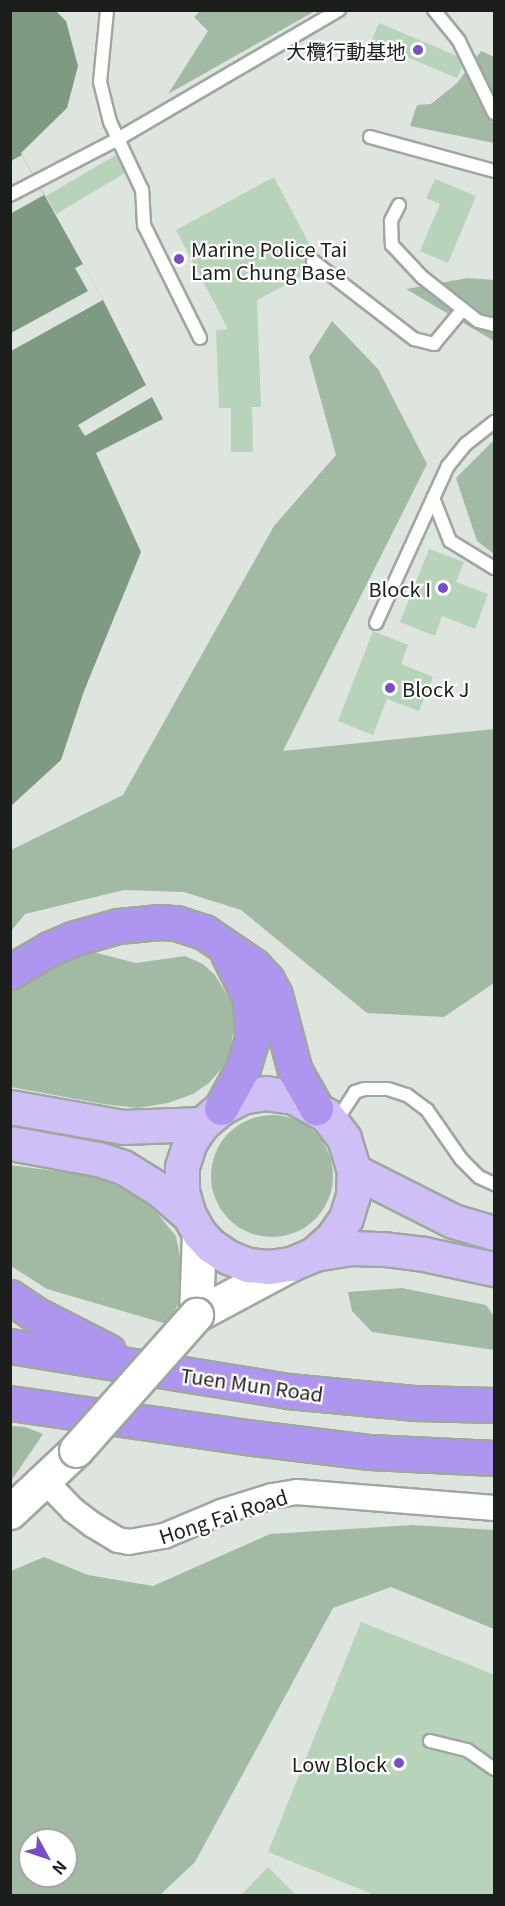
<!DOCTYPE html>
<meta charset="utf-8">
<style>
body{margin:0}
#map{position:relative;width:505px;height:1906px;overflow:hidden;background:#dee5df;font-family:Georgia,"Noto Sans TC",serif}
div>[style]{position:absolute}
.green>*{inset:0;background:#a2b9a4}
.round{border-radius:50%}
.water>*{inset:0;background:#7f9a82}
.pier>*{inset:0;background:#dee5df}
.building>*{inset:0;background:#b7d3ba}
.roads{filter:drop-shadow(2px 0 #a0a6a0) drop-shadow(-2px 0 #a0a6a0) drop-shadow(0 2px #a0a6a0) drop-shadow(0 -2px #a0a6a0)}
.service>*{height:12px;margin:-6px;padding:0 6px;transform-origin:6px;border-radius:6px;background:#fff}
.minor>*{height:24px;margin:-12px;padding:0 12px;transform-origin:12px;border-radius:12px;background:#fff}
.secondary>*{height:33px;margin:-16.5px;padding:0 16.5px;transform-origin:16.5px;border-radius:16.5px;background:#fff}
.primary>*{height:33px;margin:-16.5px;padding:0 16.5px;transform-origin:16.5px;border-radius:16.5px;background:#cec0f6}
.motorway>*{height:33px;margin:-16.5px;padding:0 16.5px;transform-origin:16.5px;border-radius:16.5px;background:#ae96f0}
.bridges{filter:drop-shadow(2px 0 #a0a6a0) drop-shadow(-2px 0 #a0a6a0) drop-shadow(0 2px #a0a6a0) drop-shadow(0 -2px #a0a6a0)}
.secondary-bridge>*{height:33px;margin:-16.5px;padding:0 16.5px;transform-origin:16.5px;border-radius:16.5px;background:#fff}
.dots>*{width:16px;height:16px;translate:-50% -50%;box-sizing:border-box;border:3px solid #fff;border-radius:50%}
span{translate:-50% -50%;white-space:nowrap;text-align:center;line-height:1.15;-webkit-text-stroke:4.5px #fff;paint-order:stroke}
.poi-label{font-size:20px;color:#1c1e1c}
.right{translate:-100% -50%;text-align:right}
.left{translate:0 -50%;text-align:left}
.street-label{font-size:20px;color:#1c1e1c}
.frame{position:absolute;inset:0;border:12px solid #1c1e1c;pointer-events:none}
.north{position:absolute;left:18px;top:1828px;width:60px;height:60px;box-sizing:border-box;background:#fff;border:2px solid #a4a5a4;border-radius:50%;rotate:130deg;font-size:16px;font-weight:700;line-height:24px;text-align:center;color:#1c1e1c}
.north::after{content:'';display:block;margin:auto;width:21px;height:27px;background:#784ec7;clip-path:polygon(50% 0,100% 100%,50% 72%,0 100%)}
</style>
<div id="map">
<div class="green">
<i style="clip-path:polygon(200px 11px,200px 10px,315px 11px,168px 94px,208px 31px,194px 17px)"></i>
<i style="clip-path:polygon(481px 51px,494px 57px,494px 143px,410px 126px,417px 105px,431px 104px,457px 83px)"></i>
<i style="clip-path:polygon(468px 278px,494px 280px,494px 341px,406px 289px)"></i>
<i style="clip-path:polygon(332px 321px,378px 369px,427px 464px,283px 751px,494px 729px,494px 983px,444px 1017px,367px 1013px,241px 910px,184px 892px,124px 890px,25px 914px,11px 931px,11px 850px,123px 795px,274px 526px,336px 455px,309px 357px)"></i>
<i style="clip-path:polygon(494px 440px,494px 554px,477px 541px,456px 478px)"></i>
<i style="clip-path:polygon(93px 952px,136px 963px,185px 956px,203px 964px,215px 975px,233px 1005px,235px 1020px,230px 1053px,222px 1068px,209px 1083px,193px 1094px,168px 1103px,138px 1108px,103px 1104px,11px 1087px,10px 990px,42px 971px,69px 958px)"></i>
<i class="round" style="left:211px;top:1115px;width:122px;height:122px"></i>
<i style="clip-path:polygon(10px 1165px,94px 1176px,134px 1193px,157px 1213px,176px 1236px,184px 1278px,180px 1301px,167px 1324px,47px 1289px,11px 1266px)"></i>
<i style="clip-path:polygon(402px 1288px,486px 1305px,494px 1316px,494px 1350px,372px 1332px,352px 1311px,348px 1292px)"></i>
<i style="clip-path:polygon(11px 1426px,25px 1427px,43px 1434px,11px 1481px)"></i>
<i style="clip-path:polygon(evenodd,413px 1525px,494px 1530px,494px 1629px,391px 1587px,333px 1608px,195px 1862px,160px 1895px,11px 1895px,11px 1571px,44px 1557px,88px 1575px,153px 1586px,270px 1534px,413px 1525px,30px 1840px,66px 1840px,66px 1876px,30px 1876px,30px 1840px)"></i>
</div>
<div class="water">
<i style="clip-path:polygon(11px 11px,56px 11px,66px 21px,78px 66px,67px 108px,21px 153px,103px 300px,163px 419px,96px 453px,141px 552px,84px 691px,61px 760px,11px 806px)"></i>
</div>
<div class="pier">
<i style="clip-path:polygon(22px 155px,44px 195px,10px 214px,11px 161px)"></i>
<i style="clip-path:polygon(83px 264px,103px 300px,11px 351px,11px 333px,88px 291px,75px 268px)"></i>
<i style="clip-path:polygon(146px 385px,152px 397px,85px 436px,78px 425px)"></i>
</div>
<div class="building">
<i style="clip-path:polygon(379px 23px,457px 56px,462px 66px,457px 78px,371px 42px)"></i>
<i style="clip-path:polygon(116px 155px,125px 173px,56px 214px,46px 196px)"></i>
<i style="clip-path:polygon(274px 177px,314px 253px,307px 256px,305px 260px,312px 271px,257px 300px,261px 407px,252px 407px,253px 452px,231px 452px,231px 408px,219px 408px,216px 330px,228px 329px,176px 230px)"></i>
<i style="clip-path:polygon(435px 179px,476px 196px,448px 263px,420px 251px,440px 204px,426px 198px)"></i>
<i style="clip-path:polygon(429px 549px,464px 562px,456px 582px,488px 594px,475px 629px,442px 616px,435px 636px,400px 622px)"></i>
<i style="clip-path:polygon(373px 631px,408px 645px,401px 664px,433px 677px,419px 711px,387px 699px,373px 735px,338px 721px)"></i>
<i style="clip-path:polygon(361px 1622px,495px 1675px,495px 1759px,469px 1742px,431px 1733px,424px 1735px,422px 1740px,428px 1749px,464px 1758px,495px 1777px,495px 1896px,377px 1896px,268px 1852px)"></i>
<i style="clip-path:polygon(268px 1867px,297px 1896px,240px 1896px)"></i>
</div>
<div class="roads">
<div class="service">
<i style="left:434px;top:10px;width:40px;rotate:51deg"></i>
<i style="left:459px;top:41px;width:80px;rotate:64.1deg"></i>
<i style="left:370px;top:137px;width:129px;rotate:15.3deg"></i>
<i style="left:10px;top:195px;width:122px;rotate:-27.4deg"></i>
<i style="left:118px;top:139px;width:19px;rotate:-115deg"></i>
<i style="left:110px;top:122px;width:41px;rotate:-104deg"></i>
<i style="left:100px;top:82px;width:72px;rotate:-84.4deg"></i>
<i style="left:399px;top:205px;width:18px;rotate:117deg"></i>
<i style="left:391px;top:221px;width:24px;rotate:88deg"></i>
<i style="left:392px;top:245px;width:44px;rotate:46.8deg"></i>
<i style="left:422px;top:277px;width:71px;rotate:38.2deg"></i>
<i style="left:478px;top:321px;width:16px;rotate:14deg"></i>
<i style="left:313px;top:261px;width:128px;rotate:37.7deg"></i>
<i style="left:414px;top:339px;width:21px;rotate:14deg"></i>
<i style="left:434px;top:344px;width:45px;rotate:-50.4deg"></i>
<i style="left:200px;top:338px;width:126px;rotate:-116.4deg"></i>
<i style="left:144px;top:225px;width:35px;rotate:-93deg"></i>
<i style="left:142px;top:190px;width:56px;rotate:-115.2deg"></i>
<i style="left:118px;top:139px;width:256px;rotate:-30.3deg"></i>
<i style="left:433px;top:498px;width:46px;rotate:68.4deg"></i>
<i style="left:450px;top:541px;width:52px;rotate:31.5deg"></i>
<i style="left:376px;top:623px;width:173px;rotate:-65.4deg"></i>
<i style="left:448px;top:466px;width:28px;rotate:-51deg"></i>
<i style="left:466px;top:444px;width:36px;rotate:-38deg"></i>
<i style="left:335px;top:1123px;width:37px;rotate:-57deg"></i>
<i style="left:355px;top:1092px;width:9px;rotate:-18deg"></i>
<i style="left:364px;top:1089px;width:24px"></i>
<i style="left:388px;top:1089px;width:20px;rotate:18deg"></i>
<i style="left:407px;top:1095px;width:25px;rotate:37deg"></i>
<i style="left:427px;top:1110px;width:60px;rotate:55.2deg"></i>
<i style="left:461px;top:1159px;width:25px;rotate:45deg"></i>
<i style="left:479px;top:1177px;width:17px;rotate:25deg"></i>
<i style="left:430px;top:1741px;width:38px;rotate:14deg"></i>
<i style="left:467px;top:1750px;width:33px;rotate:35deg"></i>
</div>
<div class="minor">
<i style="left:45px;top:1481px;width:40px;rotate:46deg"></i>
<i style="left:73px;top:1510px;width:25px;rotate:37deg"></i>
<i style="left:93px;top:1525px;width:29px;rotate:31deg"></i>
<i style="left:118px;top:1540px;width:11px;rotate:10deg"></i>
<i style="left:129px;top:1542px;width:36px;rotate:-10deg"></i>
<i style="left:164px;top:1536px;width:62px;rotate:-22.8deg"></i>
<i style="left:221px;top:1512px;width:53px;rotate:-17.4deg"></i>
<i style="left:272px;top:1496px;width:24px;rotate:-9deg"></i>
<i style="left:296px;top:1492px;width:199px;rotate:4.6deg"></i>
</div>
<div class="secondary">
<i style="left:196px;top:1315px;width:108px;rotate:-28.2deg"></i>
<i style="left:196px;top:1315px;width:82px;rotate:-87.9deg"></i>
<i style="left:10px;top:1512px;width:91px;rotate:-43.2deg"></i>
</div>
<div class="primary">
<i style="left:10px;top:1107px;width:115px;rotate:10deg"></i>
<i style="left:123px;top:1127px;width:79px;rotate:-2.2deg"></i>
<i style="left:10px;top:1143px;width:89px;rotate:10.3deg"></i>
<i style="left:98px;top:1159px;width:26px;rotate:18deg"></i>
<i style="left:123px;top:1167px;width:44px;rotate:31.9deg"></i>
<i style="left:160px;top:1190px;width:38px;rotate:41deg"></i>
<i style="left:354px;top:1171px;width:111px;rotate:26.8deg"></i>
<i style="left:453px;top:1221px;width:43px;rotate:16.3deg"></i>
<i style="left:314px;top:1254px;width:24px;rotate:-42deg"></i>
<i style="left:332px;top:1238px;width:24px;rotate:-55deg"></i>
<i style="left:346px;top:1218px;width:24px;rotate:-73deg"></i>
<i style="left:353px;top:1195px;width:24px;rotate:-88deg"></i>
<i style="left:354px;top:1171px;width:34px;rotate:-107deg"></i>
<i style="left:344px;top:1138px;width:29px;rotate:-128deg"></i>
<i style="left:326px;top:1115px;width:38px;rotate:-151deg"></i>
<i style="left:293px;top:1097px;width:27px;rotate:-172deg"></i>
<i style="left:266px;top:1093px;width:24px;rotate:171deg"></i>
<i style="left:242px;top:1097px;width:24px;rotate:152deg"></i>
<i style="left:221px;top:1108px;width:25px;rotate:140deg"></i>
<i style="left:202px;top:1124px;width:22px;rotate:124deg"></i>
<i style="left:190px;top:1142px;width:26px;rotate:108deg"></i>
<i style="left:182px;top:1167px;width:24px;rotate:90deg"></i>
<i style="left:182px;top:1191px;width:25px;rotate:74deg"></i>
<i style="left:189px;top:1215px;width:21px;rotate:61deg"></i>
<i style="left:199px;top:1233px;width:16px;rotate:47deg"></i>
<i style="left:210px;top:1245px;width:22px;rotate:34deg"></i>
<i style="left:228px;top:1257px;width:22px;rotate:22deg"></i>
<i style="left:248px;top:1265px;width:21px;rotate:5deg"></i>
<i style="left:269px;top:1267px;width:22px;rotate:-8deg"></i>
<i style="left:291px;top:1264px;width:25px;rotate:-23deg"></i>
<i style="left:314px;top:1254px;width:38px;rotate:-9deg"></i>
<i style="left:352px;top:1248px;width:32px;rotate:2deg"></i>
<i style="left:384px;top:1249px;width:40px;rotate:7.1deg"></i>
<i style="left:424px;top:1254px;width:72px;rotate:12.1deg"></i>
</div>
<div class="motorway">
<i style="left:10px;top:972px;width:45px;rotate:-30.5deg"></i>
<i style="left:49px;top:949px;width:25px;rotate:-23deg"></i>
<i style="left:72px;top:939px;width:48px;rotate:-15.8deg"></i>
<i style="left:118px;top:926px;width:42px;rotate:-5.4deg"></i>
<i style="left:160px;top:922px;width:16px;rotate:4deg"></i>
<i style="left:176px;top:923px;width:29px;rotate:18deg"></i>
<i style="left:204px;top:932px;width:60px;rotate:34.2deg"></i>
<i style="left:254px;top:966px;width:19px;rotate:47deg"></i>
<i style="left:267px;top:980px;width:17px;rotate:62deg"></i>
<i style="left:275px;top:995px;width:79px;rotate:75.3deg"></i>
<i style="left:295px;top:1071px;width:43px;rotate:60.4deg"></i>
<i style="left:221px;top:1108px;width:46px;rotate:-61.2deg"></i>
<i style="left:243px;top:1068px;width:31px;rotate:-73deg"></i>
<i style="left:252px;top:1038px;width:40px;rotate:-92.9deg"></i>
<i style="left:250px;top:998px;width:49px;rotate:-116.6deg"></i>
<i style="left:10px;top:1297px;width:30px;rotate:34deg"></i>
<i style="left:35px;top:1314px;width:82px;rotate:26.9deg"></i>
<i style="left:10px;top:1346px;width:282px;rotate:9.2deg"></i>
<i style="left:288px;top:1391px;width:129px;rotate:5.4deg"></i>
<i style="left:416px;top:1403px;width:78px;rotate:1.5deg"></i>
<i style="left:10px;top:1403px;width:238px;rotate:8.2deg"></i>
<i style="left:246px;top:1437px;width:125px;rotate:6.9deg"></i>
<i style="left:370px;top:1452px;width:124px;rotate:2.8deg"></i>
</div>
</div>
<div class="bridges">
<div class="secondary-bridge">
<i style="left:76px;top:1450px;width:181px;rotate:-48.4deg"></i>
</div>
</div>
<div class="dots">
<i style="left:418px;top:50px;background:#784ec7"></i>
<i style="left:179px;top:259px;background:#784ec7"></i>
<i style="left:443px;top:588px;background:#784ec7"></i>
<i style="left:390px;top:688px;background:#784ec7"></i>
<i style="left:399px;top:1763px;background:#784ec7"></i>
</div>
<div class="poi-label">
<span class="right" style="left:406px;top:50px">大欖行動基地</span>
<span class="left" style="left:191px;top:260px">Marine Police Tai<br>Lam Chung Base</span>
<span class="right" style="left:431px;top:588px">Block I</span>
<span class="left" style="left:402px;top:688px">Block J</span>
<span class="right" style="left:387px;top:1763px">Low Block</span>
</div>
<div class="street-label">
<span style="left:252px;top:1384px;rotate:8deg">Tuen Mun Road</span>
<span style="left:223px;top:1516px;rotate:-18deg">Hong Fai Road</span>
</div>
<div class="frame"></div>
<div class="north">N</div>
</div>
